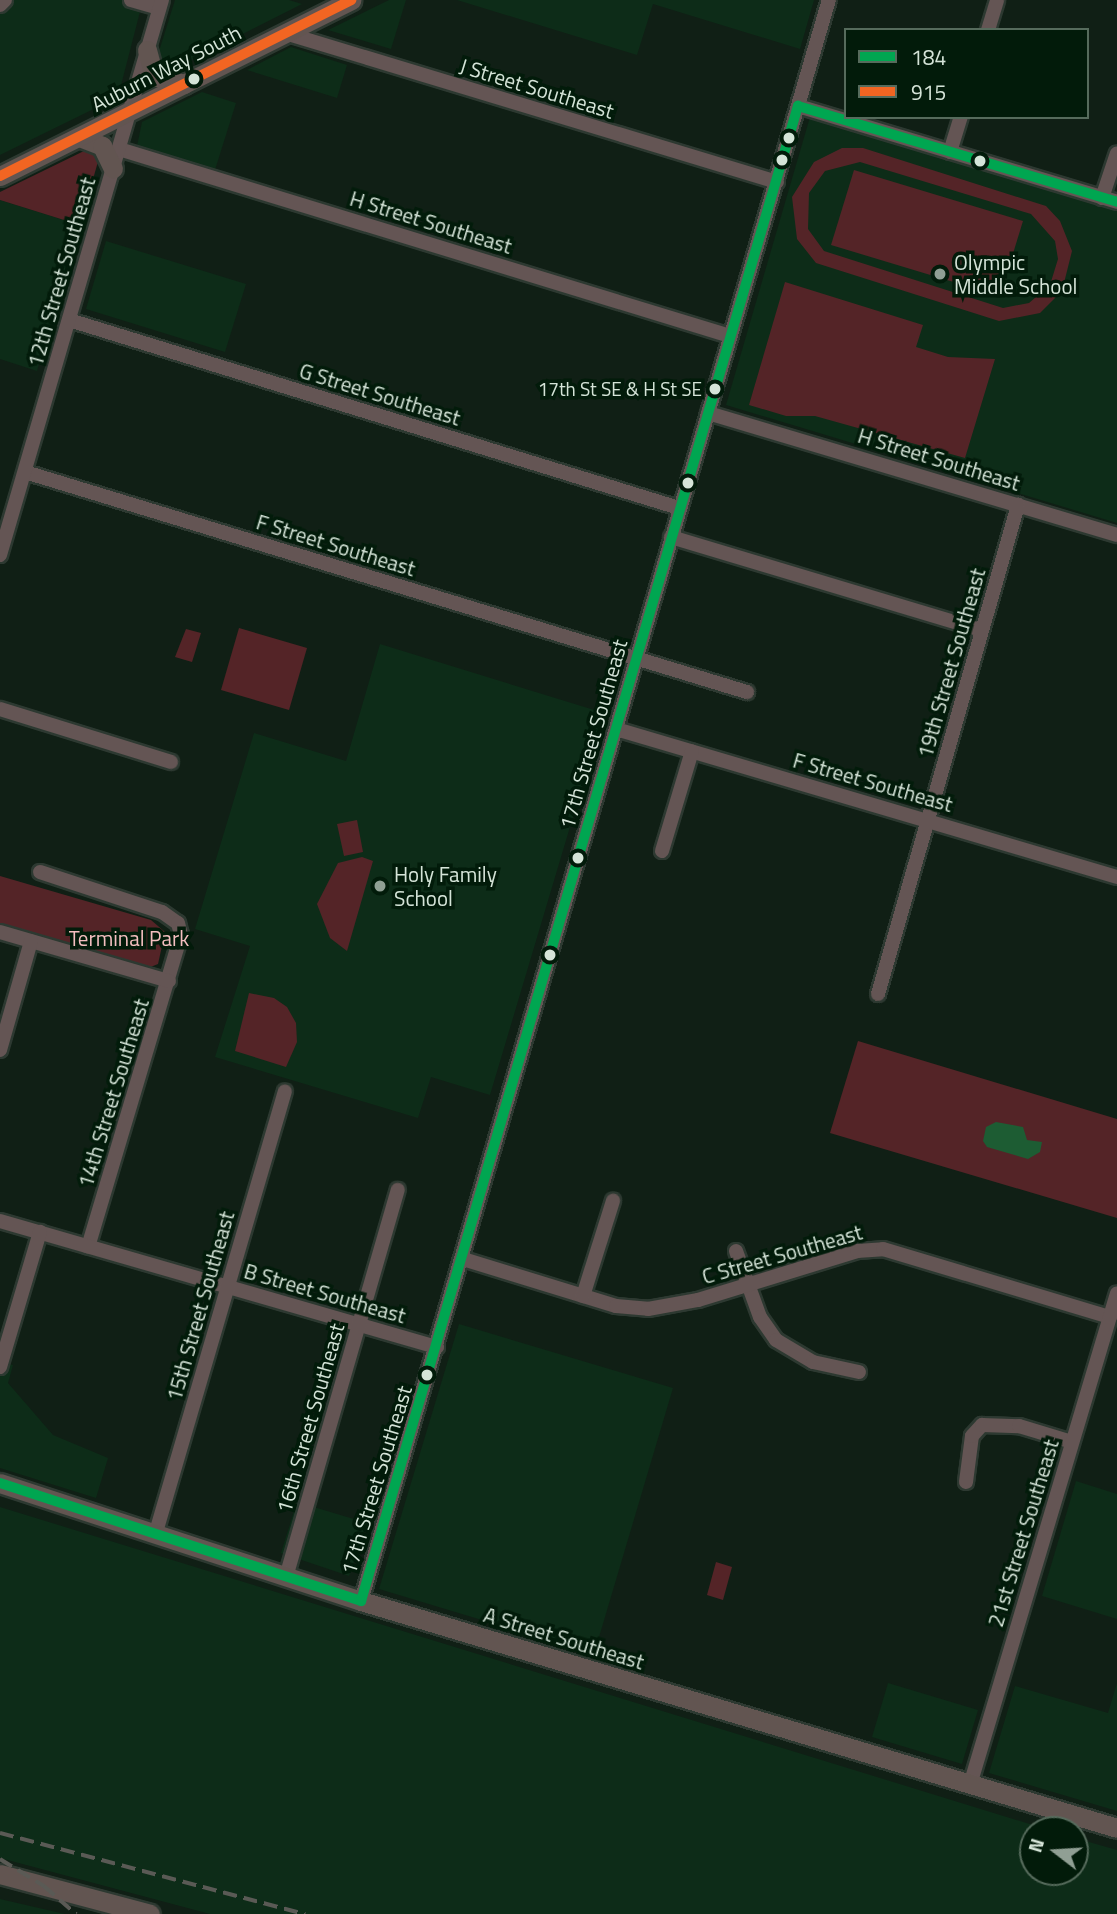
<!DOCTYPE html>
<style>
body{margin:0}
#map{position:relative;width:1117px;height:1914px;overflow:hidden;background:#101f15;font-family:"Titillium Web",sans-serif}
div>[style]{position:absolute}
.built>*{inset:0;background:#0d2c18}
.green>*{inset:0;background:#542427}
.water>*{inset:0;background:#1d5c33}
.roads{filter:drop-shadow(2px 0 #2d3931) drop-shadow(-2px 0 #2d3931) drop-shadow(0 2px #2d3931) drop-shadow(0 -2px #2d3931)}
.minor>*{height:14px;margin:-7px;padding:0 7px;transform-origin:7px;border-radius:7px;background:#645554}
.major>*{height:19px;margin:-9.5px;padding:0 9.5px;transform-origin:9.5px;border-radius:9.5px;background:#625551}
.rail>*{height:3.5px;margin-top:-1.75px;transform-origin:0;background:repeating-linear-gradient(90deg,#5a5a55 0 14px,transparent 0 21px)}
.bus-1>*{height:10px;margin:-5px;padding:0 5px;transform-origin:5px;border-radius:5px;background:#00a651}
.bus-2>*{height:10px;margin:-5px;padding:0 5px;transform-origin:5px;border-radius:5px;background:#f26522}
.dots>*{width:19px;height:19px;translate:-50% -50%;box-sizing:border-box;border:4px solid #021b0a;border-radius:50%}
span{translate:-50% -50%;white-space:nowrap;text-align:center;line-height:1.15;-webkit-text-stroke:7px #021b0a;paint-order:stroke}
.bus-label{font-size:19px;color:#d5e4d8}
.right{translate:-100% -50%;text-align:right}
.street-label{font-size:21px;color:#d5e4d8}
.poi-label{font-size:21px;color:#d5e4d8}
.left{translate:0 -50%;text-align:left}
.park-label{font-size:21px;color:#f4bfc0}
.legend{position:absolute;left:844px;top:28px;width:245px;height:91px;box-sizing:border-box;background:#021b0a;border:2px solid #566b5c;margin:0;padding:9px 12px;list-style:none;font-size:21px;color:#d5e4d8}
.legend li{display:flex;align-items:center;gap:14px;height:35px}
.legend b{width:35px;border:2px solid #566b5c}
.north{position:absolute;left:1019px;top:1816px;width:70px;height:70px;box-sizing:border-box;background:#021b0a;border:2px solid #566b5c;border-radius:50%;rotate:287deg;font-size:19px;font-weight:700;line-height:28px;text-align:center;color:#d5e4d8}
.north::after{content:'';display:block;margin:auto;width:24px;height:32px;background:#909f94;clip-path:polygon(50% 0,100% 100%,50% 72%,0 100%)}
</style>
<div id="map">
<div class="built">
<i style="clip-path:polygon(0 0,143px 0,118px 97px,0 155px)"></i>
<i style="clip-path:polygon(175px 0,289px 0,302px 4px,168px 72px,155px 64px)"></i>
<i style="clip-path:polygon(389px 0,406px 0,391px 49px,328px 30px)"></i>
<i style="clip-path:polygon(457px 0,814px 0,800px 49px,653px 4px,637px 55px)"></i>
<i style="clip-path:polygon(291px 47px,347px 65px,337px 98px,247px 70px)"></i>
<i style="clip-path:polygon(202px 92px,236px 103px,215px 170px,137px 146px,142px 122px)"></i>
<i style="clip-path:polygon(810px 117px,1117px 210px,1117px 523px,726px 405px)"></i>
<i style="clip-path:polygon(0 200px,80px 225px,37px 371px,0 359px)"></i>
<i style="clip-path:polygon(106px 241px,246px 284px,225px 352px,86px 309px)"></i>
<i style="clip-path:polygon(380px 644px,604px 713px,490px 1095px,431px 1077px,418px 1118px,215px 1057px,250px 946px,195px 929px,254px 733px,346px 761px)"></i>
<i style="clip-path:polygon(459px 1324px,673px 1388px,594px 1654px,379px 1589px)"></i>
<i style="clip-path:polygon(0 1362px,13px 1365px,8px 1383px,53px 1435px,108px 1458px,96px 1498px,0 1468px)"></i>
<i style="clip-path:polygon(1076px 1481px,1117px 1494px,1117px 1619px,1042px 1596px)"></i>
<i style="clip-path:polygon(297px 1502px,367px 1523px,349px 1576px,281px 1553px)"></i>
<i style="clip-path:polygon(0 1507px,1049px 1830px,1033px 1830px,1033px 1872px,1075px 1872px,1075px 1838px,1117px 1850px,1117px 1914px,210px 1914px,0 1858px)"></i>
<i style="clip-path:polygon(888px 1683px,978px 1710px,962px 1764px,872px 1737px)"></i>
<i style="clip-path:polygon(1117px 1683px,1117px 1811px,989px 1773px,1015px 1686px,1108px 1713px)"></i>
<i style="clip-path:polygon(0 1899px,65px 1914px,0 1914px)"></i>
</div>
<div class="green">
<i style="clip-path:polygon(evenodd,842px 148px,863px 148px,1046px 206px,1060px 221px,1072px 251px,1062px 291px,1040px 313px,999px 321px,816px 263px,797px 239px,792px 197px,814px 162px,842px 148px,860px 162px,1031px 214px,1055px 241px,1058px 259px,1050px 285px,1029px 303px,1003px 308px,824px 251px,808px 229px,809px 193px,825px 171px,860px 162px)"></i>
<i style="clip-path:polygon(88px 149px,97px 151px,99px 158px,80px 225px,0 200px,0 192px)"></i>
<i style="clip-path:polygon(854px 170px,1023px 221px,1000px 296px,831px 245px)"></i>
<i style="clip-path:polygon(785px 282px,923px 325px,916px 347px,948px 357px,995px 359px,965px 458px,815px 416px,786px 416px,749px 405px)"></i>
<i style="clip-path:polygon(239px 628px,307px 648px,289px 710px,221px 690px)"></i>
<i style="clip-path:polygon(186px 629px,201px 633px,192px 662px,175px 657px)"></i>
<i style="clip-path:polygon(357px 820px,363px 852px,344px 856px,337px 824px)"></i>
<i style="clip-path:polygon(362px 857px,373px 861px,347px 951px,330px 938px,317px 904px,338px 863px)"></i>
<i style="clip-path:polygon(0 876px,151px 920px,165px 932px,158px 964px,148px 968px,0 923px)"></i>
<i style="clip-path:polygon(249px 993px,274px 998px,287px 1007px,296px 1023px,297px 1042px,286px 1067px,235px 1051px)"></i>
<i style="clip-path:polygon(858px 1041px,1117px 1119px,1117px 1218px,830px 1133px)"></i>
<i style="clip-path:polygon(716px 1562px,732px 1567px,723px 1600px,707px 1595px)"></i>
</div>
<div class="water">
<i style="clip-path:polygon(996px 1122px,1023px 1127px,1027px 1140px,1042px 1142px,1040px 1152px,1028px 1159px,987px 1147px,983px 1141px,986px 1127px)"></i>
</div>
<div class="roads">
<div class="minor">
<i style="left:131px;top:0;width:29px;rotate:16deg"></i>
<i style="left:0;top:5px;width:7px;rotate:-45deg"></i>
<i style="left:988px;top:30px;width:31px;rotate:-73deg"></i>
<i style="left:285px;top:33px;width:514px;rotate:16.85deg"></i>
<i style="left:798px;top:106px;width:333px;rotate:16.7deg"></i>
<i style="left:119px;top:149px;width:639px;rotate:17.02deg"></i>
<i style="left:950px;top:152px;width:37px;rotate:-73deg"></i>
<i style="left:1102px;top:198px;width:47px;rotate:-71.6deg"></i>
<i style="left:69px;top:320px;width:638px;rotate:17.13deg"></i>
<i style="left:708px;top:413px;width:427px;rotate:16.6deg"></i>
<i style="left:25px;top:472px;width:755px;rotate:16.95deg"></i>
<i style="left:671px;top:537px;width:324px;rotate:16.7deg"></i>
<i style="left:0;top:555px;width:578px;rotate:-73.73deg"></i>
<i style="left:0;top:709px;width:179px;rotate:17.2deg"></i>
<i style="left:616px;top:729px;width:522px;rotate:16.46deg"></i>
<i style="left:662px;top:851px;width:104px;rotate:-73.3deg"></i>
<i style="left:40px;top:872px;width:128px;rotate:18.2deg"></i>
<i style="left:162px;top:912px;width:19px;rotate:35deg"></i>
<i style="left:178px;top:923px;width:12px;rotate:76deg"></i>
<i style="left:181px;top:935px;width:325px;rotate:106.6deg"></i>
<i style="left:0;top:932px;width:176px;rotate:16.2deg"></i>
<i style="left:878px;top:994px;width:509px;rotate:-74.02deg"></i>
<i style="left:0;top:1050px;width:113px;rotate:-74.1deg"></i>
<i style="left:0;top:1221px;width:455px;rotate:16.1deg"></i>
<i style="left:736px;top:1251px;width:70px;rotate:70deg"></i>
<i style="left:760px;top:1317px;width:28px;rotate:55deg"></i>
<i style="left:776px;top:1340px;width:43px;rotate:30.7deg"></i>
<i style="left:813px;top:1362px;width:47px;rotate:12.3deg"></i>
<i style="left:463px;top:1259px;width:160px;rotate:17.1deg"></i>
<i style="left:616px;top:1306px;width:32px;rotate:5deg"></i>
<i style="left:648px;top:1309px;width:51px;rotate:-10.2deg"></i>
<i style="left:698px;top:1300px;width:166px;rotate:-17.1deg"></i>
<i style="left:857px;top:1251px;width:26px;rotate:-4deg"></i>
<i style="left:883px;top:1249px;width:237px;rotate:16.7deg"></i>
<i style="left:583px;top:1296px;width:100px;rotate:-72.5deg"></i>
<i style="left:0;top:1367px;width:141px;rotate:-73.5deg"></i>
<i style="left:966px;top:1482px;width:46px;rotate:-82.6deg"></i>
<i style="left:972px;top:1436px;width:15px;rotate:-48deg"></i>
<i style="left:982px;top:1425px;width:37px;rotate:2deg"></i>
<i style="left:1019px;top:1426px;width:55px;rotate:16.8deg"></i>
<i style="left:156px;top:1532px;width:459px;rotate:-73.7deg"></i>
<i style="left:286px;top:1577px;width:403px;rotate:-73.9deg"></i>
<i style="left:361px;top:1601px;width:1668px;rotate:-73.71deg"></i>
<i style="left:970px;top:1785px;width:513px;rotate:-73.36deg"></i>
</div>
<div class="major">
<i style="left:147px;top:50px;width:27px;rotate:75deg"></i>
<i style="left:154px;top:76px;width:31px;rotate:15deg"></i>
<i style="left:79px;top:137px;width:25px;rotate:21deg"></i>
<i style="left:102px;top:146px;width:25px;rotate:64deg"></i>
<i style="left:0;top:176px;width:393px;rotate:-26.6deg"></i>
<i style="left:0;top:1483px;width:380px;rotate:18.1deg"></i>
<i style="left:361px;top:1601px;width:789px;rotate:16.71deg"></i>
<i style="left:0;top:1874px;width:155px;rotate:14.9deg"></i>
</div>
</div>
<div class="rail">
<i style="left:0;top:1833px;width:316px;rotate:14.9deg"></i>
<i style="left:0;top:1859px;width:52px;rotate:31.5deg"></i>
<i style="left:44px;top:1886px;width:43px;rotate:41.2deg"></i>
</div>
<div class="bus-1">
<i style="left:798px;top:106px;width:333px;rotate:16.7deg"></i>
<i style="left:0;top:1483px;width:380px;rotate:18.1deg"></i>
<i style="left:361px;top:1601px;width:1558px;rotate:-73.71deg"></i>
</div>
<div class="bus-2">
<i style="left:0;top:176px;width:393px;rotate:-26.6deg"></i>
</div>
<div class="dots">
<i style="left:194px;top:79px;background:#d5e4d8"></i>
<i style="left:789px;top:138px;background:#d5e4d8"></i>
<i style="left:782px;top:160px;background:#d5e4d8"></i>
<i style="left:980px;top:161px;background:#d5e4d8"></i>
<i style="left:940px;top:274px;background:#909f94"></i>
<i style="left:715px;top:389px;background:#d5e4d8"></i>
<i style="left:688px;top:483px;background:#d5e4d8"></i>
<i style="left:578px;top:858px;background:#d5e4d8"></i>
<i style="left:380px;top:886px;background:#909f94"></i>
<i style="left:550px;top:955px;background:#d5e4d8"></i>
<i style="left:427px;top:1375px;background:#d5e4d8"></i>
</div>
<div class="bus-label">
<span class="right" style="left:702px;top:389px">17th St SE &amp; H St SE</span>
</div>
<div class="street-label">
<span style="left:166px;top:68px;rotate:-27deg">Auburn Way South</span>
<span style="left:537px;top:88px;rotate:17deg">J Street Southeast</span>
<span style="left:431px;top:222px;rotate:17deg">H Street Southeast</span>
<span style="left:61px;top:272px;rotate:-74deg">12th Street Southeast</span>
<span style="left:380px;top:394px;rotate:17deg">G Street Southeast</span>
<span style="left:939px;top:459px;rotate:17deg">H Street Southeast</span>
<span style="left:336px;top:545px;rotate:17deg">F Street Southeast</span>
<span style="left:951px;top:663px;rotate:-74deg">19th Street Southeast</span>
<span style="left:593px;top:734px;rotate:-74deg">17th Street Southeast</span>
<span style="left:873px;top:782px;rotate:16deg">F Street Southeast</span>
<span style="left:113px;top:1093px;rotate:-73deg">14th Street Southeast</span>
<span style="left:782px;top:1254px;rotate:-16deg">C Street Southeast</span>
<span style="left:325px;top:1293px;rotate:16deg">B Street Southeast</span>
<span style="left:200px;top:1306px;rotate:-74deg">15th Street Southeast</span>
<span style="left:310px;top:1418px;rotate:-74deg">16th Street Southeast</span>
<span style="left:376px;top:1480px;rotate:-73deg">17th Street Southeast</span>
<span style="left:1023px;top:1533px;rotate:-73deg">21st Street Southeast</span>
<span style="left:564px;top:1638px;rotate:17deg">A Street Southeast</span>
</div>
<div class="poi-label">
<span class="left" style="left:954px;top:274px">Olympic<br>Middle School</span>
<span class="left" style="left:394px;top:886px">Holy Family<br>School</span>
</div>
<div class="park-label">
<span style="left:129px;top:938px">Terminal Park</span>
</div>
<ul class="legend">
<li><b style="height:9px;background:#00a651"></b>184</li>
<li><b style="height:9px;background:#f26522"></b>915</li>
</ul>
<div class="north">N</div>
</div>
